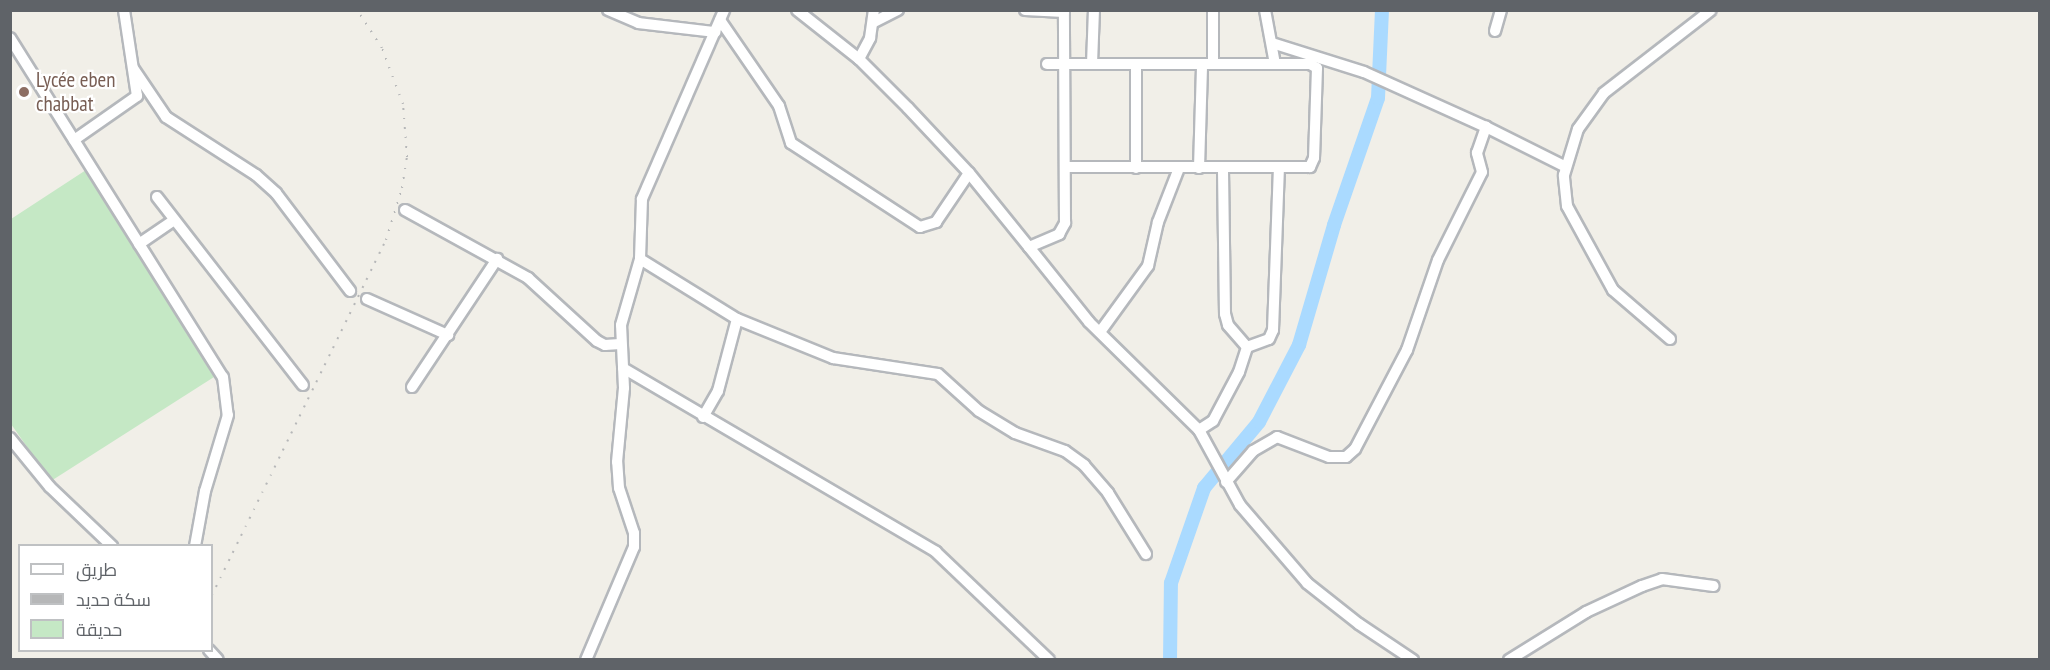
<!DOCTYPE html>
<meta charset="utf-8">
<style>
body{margin:0}
#map{position:relative;width:2050px;height:670px;overflow:hidden;background:#f1efe8;font-family:"PT Sans Narrow",Cairo,sans-serif}
div>[style]{position:absolute}
[style*='--x']{left:calc(var(--x)*1px);top:calc(var(--y)*1px);width:calc(var(--w)*1px);rotate:calc(var(--a)*1deg)}
.green>*{inset:0;background:#c5e8c5}
.river>*{height:14px;margin:-7px;padding:0 7px;transform-origin:7px;border-radius:7px;background:#aadaff}
.roads{filter:drop-shadow(2px 0 #b5b8bc) drop-shadow(-2px 0 #b5b8bc) drop-shadow(0 2px #b5b8bc) drop-shadow(0 -2px #b5b8bc)}
.minor>*{height:10px;margin:-5px;padding:0 5px;transform-origin:5px;border-radius:5px;background:#fff}
.rail>*{height:2px;margin-top:-1px;transform-origin:0;background:repeating-linear-gradient(90deg,#b6b7b8 0 1.5px,transparent 0 9.5px)}
.dots>*{width:16px;height:16px;translate:-50% -50%;box-sizing:border-box;border:3px solid #fff;border-radius:50%}
span{translate:-50% -50%;white-space:nowrap;text-align:center;line-height:1.15;-webkit-text-stroke:4.5px #fff;paint-order:stroke}
.education-label{font-size:21px;color:#785e54}
.left{translate:0 -50%;text-align:left}
.frame{position:absolute;inset:0;border:12px solid #5f6368;pointer-events:none}
.legend{position:absolute;left:18px;top:544px;width:195px;height:108px;box-sizing:border-box;background:#fff;border:2px solid #bfc1c3;margin:0;padding:8px 10px;list-style:none;font-size:18px;color:#5f6368}
.legend li{display:flex;align-items:center;gap:12px;height:30px}
.legend b{width:30px;border:2px solid #bfc1c3}
</style>
<div id="map">
<div class="green">
<div style="clip-path:polygon(86px 170px,214px 377px,51px 481px,11px 424px,11px 219px)"></div>
</div>
<div class="river">
<div style="--x:1170;--y:660;--w:77;--a:-89.3"></div>
<div style="--x:1171;--y:583;--w:101;--a:-70.8"></div>
<div style="--x:1204;--y:488;--w:86;--a:-50.2"></div>
<div style="--x:1259;--y:422;--w:87;--a:-62.5"></div>
<div style="--x:1299;--y:345;--w:125;--a:-73.7"></div>
<div style="--x:1334;--y:225;--w:134;--a:-70.9"></div>
<div style="--x:1378;--y:98;--w:88;--a:-87.4"></div>
</div>
<div class="roads">
<div class="minor">
<div style="--x:608;--y:10;--w:33;--a:23"></div>
<div style="--x:638;--y:23;--w:78;--a:6.7"></div>
<div style="--x:797;--y:10;--w:79;--a:38.3"></div>
<div style="--x:859;--y:59;--w:69;--a:45"></div>
<div style="--x:908;--y:108;--w:89;--a:46.8"></div>
<div style="--x:969;--y:173;--w:95;--a:51"></div>
<div style="--x:1029;--y:247;--w:33;--a:-23"></div>
<div style="--x:1059;--y:234;--w:13;--a:-61"></div>
<div style="--x:1065;--y:223;--w:213;--a:-90.3"></div>
<div style="--x:1025;--y:10;--w:39;--a:3"></div>
<div style="--x:1265;--y:10;--w:55;--a:79.5"></div>
<div style="--x:720;--y:20;--w:104;--a:55.5"></div>
<div style="--x:779;--y:106;--w:39;--a:72"></div>
<div style="--x:791;--y:143;--w:154;--a:33.1"></div>
<div style="--x:920;--y:227;--w:17;--a:-17"></div>
<div style="--x:936;--y:222;--w:59;--a:-56"></div>
<div style="--x:874;--y:22;--w:27;--a:-27"></div>
<div style="--x:1495;--y:31;--w:22;--a:-74"></div>
<div style="--x:10;--y:38;--w:400;--a:57.9"></div>
<div style="--x:223;--y:377;--w:38;--a:83"></div>
<div style="--x:228;--y:415;--w:79;--a:106.8"></div>
<div style="--x:205;--y:491;--w:56;--a:100.3"></div>
<div style="--x:1272;--y:43;--w:96;--a:17.5"></div>
<div style="--x:1364;--y:72;--w:134;--a:24.3"></div>
<div style="--x:859;--y:59;--w:24;--a:-62"></div>
<div style="--x:870;--y:38;--w:28;--a:-82"></div>
<div style="--x:1047;--y:64;--w:263;--a:0"></div>
<div style="--x:1310;--y:64;--w:8;--a:30"></div>
<div style="--x:1317;--y:68;--w:90;--a:91.9"></div>
<div style="--x:1314;--y:158;--w:10;--a:114"></div>
<div style="--x:1310;--y:167;--w:245;--a:180"></div>
<div style="--x:1092;--y:64;--w:54;--a:-87.9"></div>
<div style="--x:1213;--y:64;--w:54;--a:-90"></div>
<div style="--x:133;--y:68;--w:59;--a:56"></div>
<div style="--x:166;--y:117;--w:107;--a:32.8"></div>
<div style="--x:256;--y:175;--w:27;--a:42"></div>
<div style="--x:276;--y:193;--w:123;--a:52.9"></div>
<div style="--x:74;--y:140;--w:77;--a:-34.9"></div>
<div style="--x:137;--y:96;--w:87;--a:-98.6"></div>
<div style="--x:1136;--y:168;--w:104;--a:-90"></div>
<div style="--x:1199;--y:168;--w:104;--a:-88.3"></div>
<div style="--x:157;--y:197;--w:238;--a:52.2"></div>
<div style="--x:405;--y:210;--w:141;--a:28.9"></div>
<div style="--x:528;--y:278;--w:93;--a:42.4"></div>
<div style="--x:597;--y:341;--w:9;--a:27"></div>
<div style="--x:605;--y:345;--w:15;--a:-4"></div>
<div style="--x:139;--y:244;--w:42;--a:-34.4"></div>
<div style="--x:1029;--y:247;--w:96;--a:51.3"></div>
<div style="--x:1089;--y:322;--w:154;--a:44.5"></div>
<div style="--x:1199;--y:430;--w:85;--a:61.3"></div>
<div style="--x:1240;--y:505;--w:103;--a:49.3"></div>
<div style="--x:1307;--y:583;--w:66;--a:38.3"></div>
<div style="--x:1359;--y:624;--w:65;--a:33.7"></div>
<div style="--x:640;--y:259;--w:114;--a:31.7"></div>
<div style="--x:737;--y:319;--w:104;--a:22.1"></div>
<div style="--x:833;--y:358;--w:106;--a:8.7"></div>
<div style="--x:938;--y:374;--w:55;--a:42.1"></div>
<div style="--x:979;--y:411;--w:42;--a:31.4"></div>
<div style="--x:1015;--y:433;--w:53;--a:19.8"></div>
<div style="--x:1065;--y:451;--w:24;--a:36"></div>
<div style="--x:1084;--y:465;--w:37;--a:49"></div>
<div style="--x:1108;--y:493;--w:72;--a:58.1"></div>
<div style="--x:367;--y:299;--w:89;--a:24"></div>
<div style="--x:1100;--y:332;--w:82;--a:-54"></div>
<div style="--x:1148;--y:266;--w:45;--a:-77.2"></div>
<div style="--x:1158;--y:222;--w:58;--a:-68.7"></div>
<div style="--x:1670;--y:339;--w:75;--a:-139.3"></div>
<div style="--x:1613;--y:290;--w:96;--a:-118.7"></div>
<div style="--x:1567;--y:206;--w:31;--a:-96"></div>
<div style="--x:1564;--y:175;--w:48;--a:-73.1"></div>
<div style="--x:1578;--y:129;--w:44;--a:-54.2"></div>
<div style="--x:1604;--y:93;--w:135;--a:-37.8"></div>
<div style="--x:1247;--y:347;--w:23;--a:-20"></div>
<div style="--x:1269;--y:339;--w:10;--a:-66"></div>
<div style="--x:1273;--y:330;--w:162;--a:-87.9"></div>
<div style="--x:623;--y:368;--w:363;--a:30.4"></div>
<div style="--x:936;--y:552;--w:156;--a:43.7"></div>
<div style="--x:412;--y:387;--w:154;--a:-56.4"></div>
<div style="--x:703;--y:417;--w:30;--a:-60"></div>
<div style="--x:718;--y:391;--w:74;--a:-75.2"></div>
<div style="--x:1199;--y:430;--w:17;--a:-33"></div>
<div style="--x:1213;--y:421;--w:55;--a:-62"></div>
<div style="--x:1239;--y:372;--w:26;--a:-72"></div>
<div style="--x:1247;--y:347;--w:29;--a:-131"></div>
<div style="--x:1228;--y:325;--w:11;--a:-105"></div>
<div style="--x:1225;--y:314;--w:146;--a:-90.8"></div>
<div style="--x:10;--y:438;--w:63;--a:50.8"></div>
<div style="--x:50;--y:487;--w:86;--a:43.6"></div>
<div style="--x:1226;--y:482;--w:41;--a:-48.9"></div>
<div style="--x:1253;--y:451;--w:28;--a:-30"></div>
<div style="--x:1277;--y:437;--w:56;--a:21"></div>
<div style="--x:1329;--y:457;--w:17;--a:0"></div>
<div style="--x:1346;--y:457;--w:12;--a:-42"></div>
<div style="--x:1355;--y:449;--w:112;--a:-62.3"></div>
<div style="--x:1407;--y:350;--w:95;--a:-71"></div>
<div style="--x:1438;--y:260;--w:98;--a:-63.4"></div>
<div style="--x:1482;--y:172;--w:20;--a:-105"></div>
<div style="--x:1477;--y:153;--w:28;--a:-71"></div>
<div style="--x:1486;--y:127;--w:89;--a:26.6"></div>
<div style="--x:209;--y:650;--w:13;--a:48"></div>
<div style="--x:586;--y:660;--w:123;--a:-67"></div>
<div style="--x:634;--y:547;--w:14;--a:-90"></div>
<div style="--x:634;--y:533;--w:47;--a:-108.4"></div>
<div style="--x:619;--y:488;--w:26;--a:-94"></div>
<div style="--x:617;--y:462;--w:74;--a:-84.6"></div>
<div style="--x:624;--y:388;--w:63;--a:-92.7"></div>
<div style="--x:621;--y:325;--w:69;--a:-73.9"></div>
<div style="--x:640;--y:259;--w:60;--a:-88.1"></div>
<div style="--x:642;--y:199;--w:206;--a:-66.5"></div>
<div style="--x:1509;--y:660;--w:91;--a:-31.9"></div>
<div style="--x:1586;--y:612;--w:62;--a:-24.9"></div>
<div style="--x:1642;--y:586;--w:21;--a:-19"></div>
<div style="--x:1662;--y:579;--w:52;--a:7.7"></div>
</div>
</div>
<div class="rail">
<div style="--x:212;--y:595;--w:395;--a:-63.9"></div>
<div style="--x:386;--y:240;--w:54;--a:-72.9"></div>
<div style="--x:402;--y:188;--w:31;--a:-81"></div>
<div style="--x:407;--y:157;--w:53;--a:-94.3"></div>
<div style="--x:403;--y:104;--w:60;--a:-110.6"></div>
<div style="--x:382;--y:48;--w:45;--a:-123.3"></div>
<div style="--x:180;--y:660;--w:11;--a:-68"></div>
</div>
<div class="dots">
<div style="left:24px;top:92px;background:#8d6e63"></div>
</div>
<div class="education-label">
<span class="left" style="left:36px;top:92px">Lycée eben<br>chabbat</span>
</div>
<div class="frame"></div>
<ul class="legend">
<li><b style="height:8px;background:#fff"></b>طريق</li>
<li><b style="height:8px;background:#b6b7b8"></b>سكة حديد</li>
<li><b style="height:16px;background:#c5e8c5"></b>حديقة</li>
</ul>
</div>
